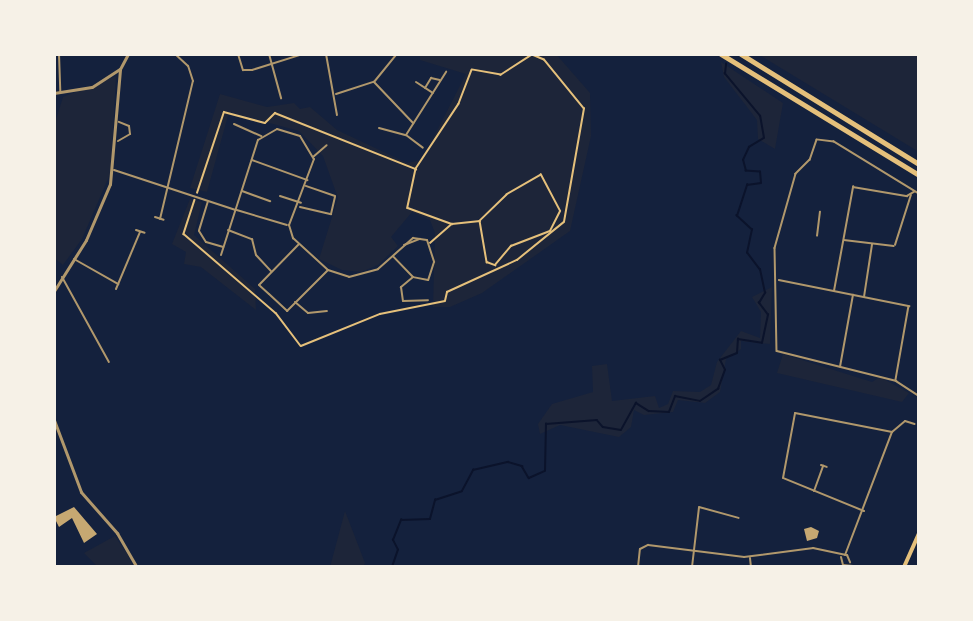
<!DOCTYPE html>
<style>
body{margin:0}
#map{position:relative;width:973px;height:621px;overflow:hidden;background:#14213d;font-family:Manrope,sans-serif}
div>[style]{position:absolute}
[style*='--x']{left:calc(var(--x)*1px);top:calc(var(--y)*1px);width:calc(var(--w)*1px);rotate:calc(var(--a)*1deg)}
.green>*{inset:0;background:#1d2539}
.stream>*{height:1.5px;margin:-0.75px;padding:0 0.75px;transform-origin:0.75px;border-radius:0.75px;background:#0b132b}
.building>*{inset:0;background:#c6a872}
.path>*{height:1.5px;margin:-0.75px;padding:0 0.75px;transform-origin:0.75px;border-radius:0.75px;background:#e5c07b}
.service>*{height:1.5px;margin:-0.75px;padding:0 0.75px;transform-origin:0.75px;border-radius:0.75px;background:#b1986c}
.pedestrian>*{height:1.5px;margin:-0.75px;padding:0 0.75px;transform-origin:0.75px;border-radius:0.75px;background:#b1986c}
.minor>*{height:2px;margin:-1px;padding:0 1px;transform-origin:1px;border-radius:1px;background:#b1986c}
.tertiary>*{height:3px;margin:-1.5px;padding:0 1.5px;transform-origin:1.5px;border-radius:1.5px;background:#b1986c}
.secondary>*{height:4px;margin:-2px;padding:0 2px;transform-origin:2px;border-radius:2px;background:#e5c07b}
.motorway>*{height:4.5px;margin:-2.25px;padding:0 2.25px;transform-origin:2.25px;border-radius:2.25px;background:#e5c07b}
span{translate:-50% -50%;white-space:nowrap;text-align:center;line-height:1.15;-webkit-text-stroke:5px #f6f1e7;paint-order:stroke}
.frame{position:absolute;inset:0;border:56px solid #f6f1e7;pointer-events:none}
</style>
<div id="map">
<div class="green">
<div style="clip-path:polygon(420px 54px,556px 54px,590px 93px,591px 136px,570px 231px,482px 293px,450px 307px,433px 307px,435px 233px,430px 220px,412px 212px,391px 237px,398px 246px,378px 265px,361px 272px,342px 270px,319px 259px,338px 198px,323px 156px,299px 131px,229px 112px,207px 192px,190px 188px,220px 94px,267px 107px,294px 103px,300px 109px,310px 107px,337px 130px,407px 163px,422px 160px,466px 74px,420px 60px)"></div>
<div style="clip-path:polygon(758px 54px,919px 54px,919px 152px,771px 62px)"></div>
<div style="clip-path:polygon(721px 62px,783px 103px,775px 149px,758px 139px,757px 120px,724px 77px)"></div>
<div style="clip-path:polygon(116px 76px,111px 172px,82px 239px,63px 265px,54px 258px,54px 126px,63px 97px)"></div>
<div style="clip-path:polygon(190px 199px,202px 202px,194px 235px,255px 289px,256px 310px,201px 267px,184px 264px,186px 252px,172px 244px)"></div>
<div style="clip-path:polygon(772px 287px,770px 344px,741px 341px,741px 349px,726px 359px,720px 392px,705px 403px,678px 400px,673px 412px,644px 415px,634px 410px,631px 427px,619px 437px,560px 425px,540px 434px,538px 424px,552px 404px,593px 392px,592px 366px,607px 364px,612px 401px,655px 396px,659px 408px,668px 404px,673px 391px,700px 392px,711px 385px,717px 362px,741px 331px,760px 338px,761px 312px,752px 297px)"></div>
<div style="clip-path:polygon(783px 354px,872px 382px,880px 377px,909px 393px,902px 402px,777px 373px)"></div>
<div style="clip-path:polygon(345px 511px,365px 563px,363px 567px,330px 567px)"></div>
<div style="clip-path:polygon(115px 536px,128px 555px,133px 567px,98px 567px,84px 553px)"></div>
</div>
<div class="stream">
<div style="--x:392;--y:567;--w:18;--a:-71"></div>
<div style="--x:398;--y:550;--w:11;--a:-117"></div>
<div style="--x:393;--y:540;--w:22;--a:-68"></div>
<div style="--x:401;--y:520;--w:29;--a:-2"></div>
<div style="--x:430;--y:519;--w:20;--a:-75"></div>
<div style="--x:435;--y:500;--w:28;--a:-18"></div>
<div style="--x:462;--y:491;--w:24;--a:-62"></div>
<div style="--x:473;--y:470;--w:36;--a:-13"></div>
<div style="--x:508;--y:462;--w:15;--a:16"></div>
<div style="--x:522;--y:466;--w:14;--a:60"></div>
<div style="--x:529;--y:478;--w:17;--a:-24"></div>
<div style="--x:545;--y:471;--w:47;--a:-88.8"></div>
<div style="--x:546;--y:424;--w:51;--a:-4.5"></div>
<div style="--x:597;--y:420;--w:9;--a:49"></div>
<div style="--x:603;--y:427;--w:18;--a:9"></div>
<div style="--x:621;--y:430;--w:31;--a:-61"></div>
<div style="--x:636;--y:403;--w:15;--a:32"></div>
<div style="--x:649;--y:411;--w:20;--a:3"></div>
<div style="--x:669;--y:412;--w:17;--a:-69"></div>
<div style="--x:675;--y:396;--w:25;--a:11"></div>
<div style="--x:700;--y:401;--w:22;--a:-34"></div>
<div style="--x:718;--y:389;--w:20;--a:-70"></div>
<div style="--x:725;--y:370;--w:11;--a:-117"></div>
<div style="--x:720;--y:360;--w:18;--a:-22"></div>
<div style="--x:737;--y:353;--w:14;--a:-86"></div>
<div style="--x:738;--y:339;--w:24;--a:9"></div>
<div style="--x:762;--y:343;--w:29;--a:-78"></div>
<div style="--x:768;--y:315;--w:15;--a:-127"></div>
<div style="--x:759;--y:303;--w:12;--a:-59"></div>
<div style="--x:765;--y:293;--w:24;--a:-102"></div>
<div style="--x:760;--y:270;--w:21;--a:-127"></div>
<div style="--x:747;--y:253;--w:24;--a:-78"></div>
<div style="--x:752;--y:230;--w:21;--a:-137"></div>
<div style="--x:737;--y:216;--w:33;--a:-72"></div>
<div style="--x:747;--y:185;--w:14;--a:-8"></div>
<div style="--x:761;--y:183;--w:11;--a:-95"></div>
<div style="--x:760;--y:172;--w:14;--a:-176"></div>
<div style="--x:746;--y:171;--w:11;--a:-105"></div>
<div style="--x:743;--y:160;--w:14;--a:-65"></div>
<div style="--x:749;--y:147;--w:17;--a:-31"></div>
<div style="--x:764;--y:138;--w:22;--a:-100"></div>
<div style="--x:760;--y:116;--w:55;--a:-129.8"></div>
<div style="--x:725;--y:74;--w:10;--a:-84"></div>
</div>
<div class="building">
<div style="clip-path:polygon(74px 507px,97px 534px,84px 543px,72px 518px,59px 527px,54px 517px)"></div>
<div style="clip-path:polygon(811px 527px,819px 531px,817px 538px,807px 541px,804px 529px)"></div>
</div>
<div class="path">
<div style="--x:197;--y:193;--w:85;--a:-71.6"></div>
<div style="--x:224;--y:112;--w:42;--a:15"></div>
<div style="--x:265;--y:123;--w:14;--a:-45"></div>
<div style="--x:275;--y:113;--w:152;--a:21.7"></div>
<div style="--x:195;--y:200;--w:36;--a:108"></div>
<div style="--x:184;--y:234;--w:121;--a:40.7"></div>
<div style="--x:276;--y:313;--w:41;--a:52.9"></div>
<div style="--x:301;--y:346;--w:85;--a:-22.1"></div>
<div style="--x:380;--y:314;--w:66;--a:-11.3"></div>
<div style="--x:445;--y:301;--w:9;--a:-77"></div>
<div style="--x:447;--y:292;--w:77;--a:-24.6"></div>
<div style="--x:517;--y:260;--w:60;--a:-39"></div>
<div style="--x:564;--y:222;--w:115;--a:-80"></div>
<div style="--x:584;--y:109;--w:63;--a:-129.2"></div>
<div style="--x:544;--y:60;--w:13;--a:-157"></div>
<div style="--x:532;--y:55;--w:37;--a:147"></div>
<div style="--x:501;--y:75;--w:29;--a:-170"></div>
<div style="--x:472;--y:70;--w:36;--a:111"></div>
<div style="--x:459;--y:104;--w:78;--a:123.5"></div>
<div style="--x:416;--y:169;--w:40;--a:102"></div>
<div style="--x:408;--y:208;--w:47;--a:20"></div>
<div style="--x:430;--y:243;--w:29;--a:-41"></div>
<div style="--x:452;--y:224;--w:28;--a:-6"></div>
<div style="--x:480;--y:221;--w:42;--a:80.3"></div>
<div style="--x:487;--y:262;--w:9;--a:21"></div>
<div style="--x:495;--y:265;--w:25;--a:-50"></div>
<div style="--x:511;--y:246;--w:42;--a:-21"></div>
<div style="--x:550;--y:231;--w:22;--a:-63"></div>
<div style="--x:560;--y:211;--w:41;--a:-117.8"></div>
<div style="--x:541;--y:175;--w:39;--a:150"></div>
<div style="--x:507;--y:195;--w:37;--a:136"></div>
</div>
<div class="service">
<div style="--x:919;--y:194;--w:100;--a:-148.5"></div>
<div style="--x:834;--y:142;--w:17;--a:-173"></div>
<div style="--x:817;--y:140;--w:21;--a:109"></div>
<div style="--x:810;--y:160;--w:20;--a:135"></div>
<div style="--x:796;--y:174;--w:77;--a:105.8"></div>
<div style="--x:775;--y:248;--w:103;--a:88.9"></div>
<div style="--x:777;--y:351;--w:123;--a:14.1"></div>
<div style="--x:896;--y:381;--w:27;--a:33"></div>
<div style="--x:817;--y:236;--w:24;--a:-83"></div>
<div style="--x:844;--y:240;--w:50;--a:6.8"></div>
<div style="--x:895;--y:245;--w:52;--a:-72.3"></div>
<div style="--x:779;--y:280;--w:133;--a:11.3"></div>
<div style="--x:909;--y:306;--w:75;--a:100"></div>
<div style="--x:834;--y:291;--w:106;--a:-79.6"></div>
<div style="--x:853;--y:187;--w:55;--a:9.5"></div>
<div style="--x:907;--y:196;--w:8;--a:-30"></div>
<div style="--x:864;--y:297;--w:53;--a:-81.3"></div>
<div style="--x:840;--y:367;--w:73;--a:-79.8"></div>
</div>
<div class="pedestrian">
<div style="--x:237;--y:210;--w:52;--a:16.7"></div>
</div>
<div class="minor">
<div style="--x:59;--y:54;--w:38;--a:88"></div>
<div style="--x:238;--y:54;--w:17;--a:73"></div>
<div style="--x:243;--y:70;--w:9;--a:0"></div>
<div style="--x:252;--y:70;--w:53;--a:-17.4"></div>
<div style="--x:269;--y:54;--w:46;--a:74.7"></div>
<div style="--x:326;--y:54;--w:62;--a:79.8"></div>
<div style="--x:374;--y:82;--w:57;--a:46.4"></div>
<div style="--x:416;--y:82;--w:20;--a:33"></div>
<div style="--x:425;--y:88;--w:12;--a:-59"></div>
<div style="--x:431;--y:78;--w:9;--a:13"></div>
<div style="--x:336;--y:94;--w:40;--a:-18"></div>
<div style="--x:374;--y:82;--w:36;--a:-51"></div>
<div style="--x:234;--y:124;--w:30;--a:24"></div>
<div style="--x:379;--y:128;--w:28;--a:15"></div>
<div style="--x:406;--y:135;--w:75;--a:-57.6"></div>
<div style="--x:406;--y:135;--w:21;--a:37"></div>
<div style="--x:118;--y:141;--w:14;--a:-30"></div>
<div style="--x:130;--y:134;--w:8;--a:-97"></div>
<div style="--x:129;--y:126;--w:11;--a:-158"></div>
<div style="--x:313;--y:157;--w:18;--a:-41"></div>
<div style="--x:252;--y:160;--w:59;--a:20"></div>
<div style="--x:114;--y:170;--w:128;--a:18.2"></div>
<div style="--x:242;--y:191;--w:30;--a:20"></div>
<div style="--x:280;--y:196;--w:22;--a:18"></div>
<div style="--x:208;--y:201;--w:31;--a:107"></div>
<div style="--x:199;--y:231;--w:13;--a:58"></div>
<div style="--x:206;--y:242;--w:18;--a:16"></div>
<div style="--x:300;--y:207;--w:32;--a:13"></div>
<div style="--x:331;--y:214;--w:18;--a:-77"></div>
<div style="--x:335;--y:196;--w:31;--a:-161"></div>
<div style="--x:155;--y:217;--w:9;--a:18"></div>
<div style="--x:160;--y:219;--w:142;--a:-76.6"></div>
<div style="--x:193;--y:81;--w:16;--a:-108"></div>
<div style="--x:188;--y:66;--w:18;--a:-137"></div>
<div style="--x:136;--y:230;--w:9;--a:18"></div>
<div style="--x:228;--y:230;--w:26;--a:21"></div>
<div style="--x:252;--y:239;--w:16;--a:76"></div>
<div style="--x:256;--y:255;--w:22;--a:47"></div>
<div style="--x:299;--y:244;--w:57;--a:134.3"></div>
<div style="--x:259;--y:285;--w:13;--a:42"></div>
<div style="--x:269;--y:294;--w:25;--a:43"></div>
<div style="--x:287;--y:311;--w:58;--a:-45"></div>
<div style="--x:404;--y:245;--w:17;--a:-21"></div>
<div style="--x:221;--y:255;--w:121;--a:-72.2"></div>
<div style="--x:258;--y:140;--w:22;--a:-30"></div>
<div style="--x:277;--y:129;--w:24;--a:17"></div>
<div style="--x:300;--y:136;--w:27;--a:59"></div>
<div style="--x:314;--y:159;--w:71;--a:110.7"></div>
<div style="--x:289;--y:225;--w:14;--a:73"></div>
<div style="--x:293;--y:238;--w:47;--a:42.4"></div>
<div style="--x:328;--y:270;--w:22;--a:18"></div>
<div style="--x:349;--y:277;--w:30;--a:-15"></div>
<div style="--x:378;--y:269;--w:47;--a:-41.5"></div>
<div style="--x:413;--y:238;--w:14;--a:8"></div>
<div style="--x:427;--y:240;--w:23;--a:72"></div>
<div style="--x:434;--y:262;--w:19;--a:108"></div>
<div style="--x:428;--y:280;--w:15;--a:-169"></div>
<div style="--x:413;--y:277;--w:29;--a:-134"></div>
<div style="--x:74;--y:259;--w:51;--a:29.6"></div>
<div style="--x:62;--y:277;--w:97;--a:61.1"></div>
<div style="--x:413;--y:277;--w:16;--a:140"></div>
<div style="--x:401;--y:287;--w:14;--a:82"></div>
<div style="--x:403;--y:301;--w:25;--a:-2"></div>
<div style="--x:116;--y:289;--w:62;--a:-67.2"></div>
<div style="--x:295;--y:302;--w:17;--a:40"></div>
<div style="--x:308;--y:313;--w:19;--a:-6"></div>
<div style="--x:821;--y:465;--w:6;--a:18"></div>
<div style="--x:814;--y:491;--w:27;--a:-70"></div>
<div style="--x:864;--y:511;--w:87;--a:-157.8"></div>
<div style="--x:783;--y:478;--w:66;--a:-79.5"></div>
<div style="--x:795;--y:413;--w:99;--a:11.1"></div>
<div style="--x:845;--y:555;--w:132;--a:-69.1"></div>
<div style="--x:892;--y:432;--w:17;--a:-40"></div>
<div style="--x:905;--y:421;--w:10;--a:17"></div>
<div style="--x:841;--y:557;--w:8;--a:76"></div>
<div style="--x:843;--y:565;--w:20;--a:6"></div>
<div style="--x:750;--y:558;--w:9;--a:84"></div>
<div style="--x:638;--y:567;--w:18;--a:-84"></div>
<div style="--x:640;--y:549;--w:9;--a:-27"></div>
<div style="--x:648;--y:545;--w:97;--a:7.1"></div>
<div style="--x:744;--y:557;--w:70;--a:-7.4"></div>
<div style="--x:813;--y:548;--w:35;--a:12"></div>
<div style="--x:847;--y:555;--w:8;--a:67"></div>
<div style="--x:692;--y:567;--w:60;--a:-83.3"></div>
<div style="--x:699;--y:507;--w:41;--a:15.4"></div>
</div>
<div class="tertiary">
<div style="--x:54;--y:93;--w:38;--a:-9"></div>
<div style="--x:92;--y:87;--w:33;--a:-33"></div>
<div style="--x:120;--y:69;--w:17;--a:-62"></div>
<div style="--x:54;--y:291;--w:60;--a:-57.9"></div>
<div style="--x:86;--y:240;--w:61;--a:-66.8"></div>
<div style="--x:110;--y:184;--w:115;--a:-85"></div>
<div style="--x:54;--y:420;--w:77;--a:69.4"></div>
<div style="--x:81;--y:492;--w:55;--a:48.7"></div>
<div style="--x:117;--y:533;--w:39;--a:60"></div>
</div>
<div class="secondary">
<div style="--x:904;--y:567;--w:37;--a:-66"></div>
</div>
<div class="motorway">
<div style="--x:721;--y:54;--w:232;--a:31.4"></div>
<div style="--x:741;--y:54;--w:209;--a:31.7"></div>
</div>
<div class="frame"></div>
</div>
